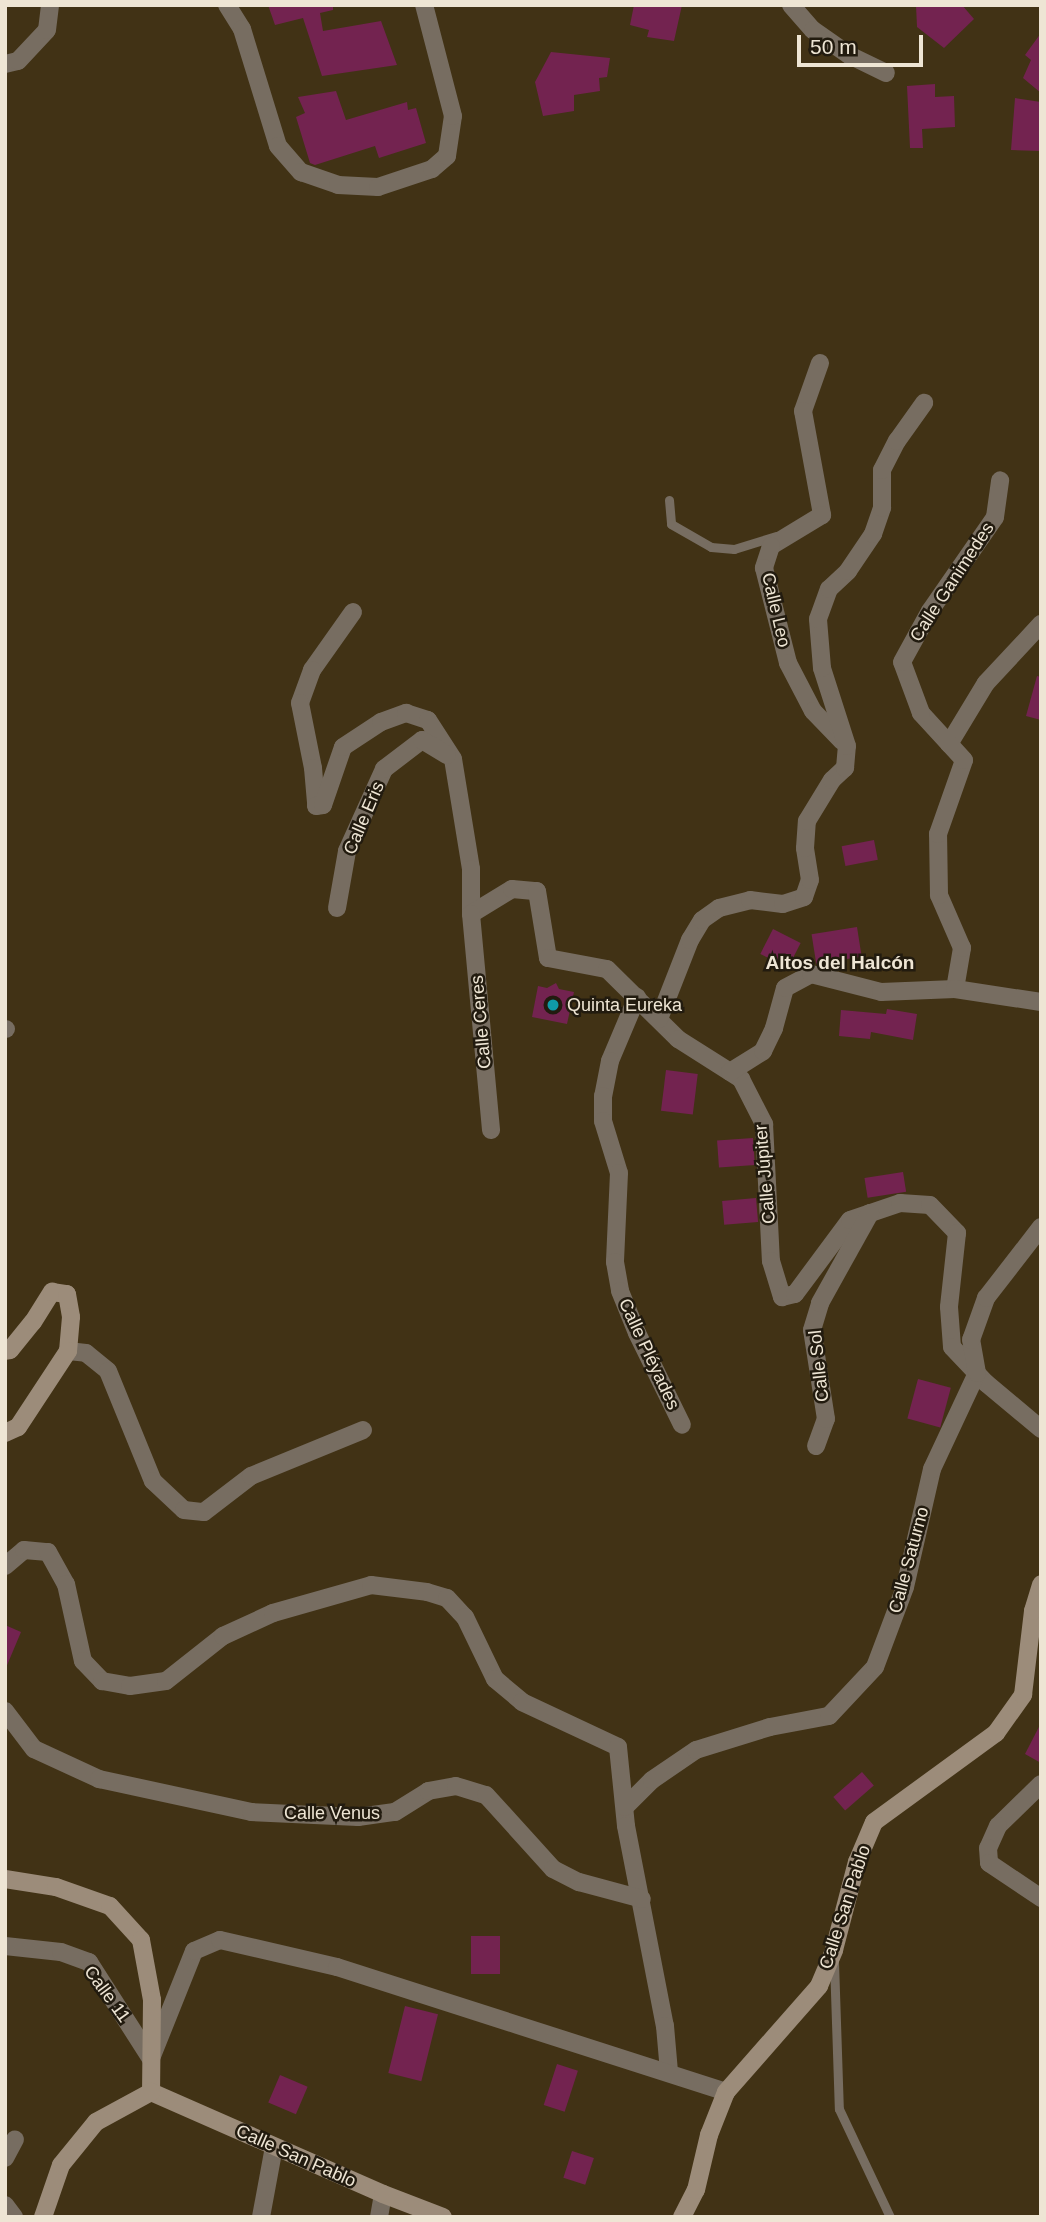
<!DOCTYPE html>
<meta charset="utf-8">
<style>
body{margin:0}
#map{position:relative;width:1046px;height:2222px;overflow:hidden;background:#413215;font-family:Helvetica,sans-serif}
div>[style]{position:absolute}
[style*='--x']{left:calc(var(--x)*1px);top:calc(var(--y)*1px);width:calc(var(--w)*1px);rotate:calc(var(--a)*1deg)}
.building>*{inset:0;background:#732350;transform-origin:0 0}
.lane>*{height:9px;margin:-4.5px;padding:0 4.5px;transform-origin:4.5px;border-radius:4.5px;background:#776d61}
.street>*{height:18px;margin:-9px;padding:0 9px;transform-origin:9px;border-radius:9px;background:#776d61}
.secondary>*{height:18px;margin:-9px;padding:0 9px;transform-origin:9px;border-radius:9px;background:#9c8c7a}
.dots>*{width:19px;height:19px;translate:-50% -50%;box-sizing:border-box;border:4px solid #221b0f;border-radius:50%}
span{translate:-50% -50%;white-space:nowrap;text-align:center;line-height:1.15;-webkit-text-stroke:5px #221b0f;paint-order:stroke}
.street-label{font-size:18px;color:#eee5d4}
.poi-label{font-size:18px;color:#eee5d4}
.left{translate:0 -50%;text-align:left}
.neighbourhood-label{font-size:19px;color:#eee5d4;font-weight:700}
.frame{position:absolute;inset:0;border:7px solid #eee5d4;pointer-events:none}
.scale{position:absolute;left:797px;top:35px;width:126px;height:32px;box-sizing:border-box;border:4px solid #eee5d4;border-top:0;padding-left:9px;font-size:21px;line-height:24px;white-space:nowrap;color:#eee5d4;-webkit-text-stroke:5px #221b0f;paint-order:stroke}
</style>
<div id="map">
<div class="building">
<div style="clip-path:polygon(268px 5px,333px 5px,333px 10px,320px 13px,323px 31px,381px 21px,397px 65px,322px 76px,303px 18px,275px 25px)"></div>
<div style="clip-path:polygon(634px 5px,682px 5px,674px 41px,647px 37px,649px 30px,630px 25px)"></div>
<div style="clip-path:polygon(916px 5px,962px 5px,974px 19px,944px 48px,917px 27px)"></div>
<div style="clip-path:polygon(1041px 33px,1041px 93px,1023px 78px,1031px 60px,1025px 55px)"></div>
<div style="clip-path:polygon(551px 52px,610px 58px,607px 77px,599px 78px,600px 91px,574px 95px,574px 111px,543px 116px,535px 82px)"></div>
<div style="clip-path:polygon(935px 84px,935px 97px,954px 96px,955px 127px,922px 129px,923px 148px,910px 148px,907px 86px)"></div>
<div style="clip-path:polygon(336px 91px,346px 120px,407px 102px,408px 110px,416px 108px,426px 143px,379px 158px,375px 146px,315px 165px,310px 163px,296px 117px,305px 113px,298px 97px)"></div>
<div style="clip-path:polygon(1015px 98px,1041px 102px,1041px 151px,1011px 150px)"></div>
<div style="clip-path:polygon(1037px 676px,1041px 677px,1041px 720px,1026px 716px)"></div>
<div style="left:874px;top:840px;width:20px;height:33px;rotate:79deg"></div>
<div style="left:857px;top:927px;width:30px;height:46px;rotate:81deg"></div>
<div style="left:773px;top:929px;width:31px;height:28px;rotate:27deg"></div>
<div style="clip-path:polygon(556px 983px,559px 989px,574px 992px,567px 1024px,532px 1017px,538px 986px,547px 988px)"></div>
<div style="clip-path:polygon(887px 1009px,917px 1014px,913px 1040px,871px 1032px,870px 1039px,839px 1036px,841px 1010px,886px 1014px)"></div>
<div style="left:666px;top:1070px;width:32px;height:41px;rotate:7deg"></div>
<div style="left:753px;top:1138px;width:27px;height:36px;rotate:86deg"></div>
<div style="left:903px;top:1172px;width:20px;height:39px;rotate:81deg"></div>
<div style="left:756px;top:1198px;width:24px;height:34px;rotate:85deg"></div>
<div style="left:918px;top:1379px;width:34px;height:41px;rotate:15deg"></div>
<div style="clip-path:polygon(5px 1625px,21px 1632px,5px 1670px)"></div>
<div style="clip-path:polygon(1041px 1723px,1041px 1763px,1025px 1754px)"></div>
<div style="left:862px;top:1772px;width:18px;height:38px;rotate:49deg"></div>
<div style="left:471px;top:1936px;width:29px;height:38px"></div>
<div style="left:405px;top:2006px;width:34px;height:69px;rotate:14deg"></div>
<div style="left:557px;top:2064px;width:22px;height:43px;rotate:18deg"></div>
<div style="left:280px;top:2075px;width:30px;height:30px;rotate:23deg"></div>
<div style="left:572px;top:2151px;width:23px;height:28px;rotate:18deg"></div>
</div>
<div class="lane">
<div style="--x:669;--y:500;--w:24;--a:85"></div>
<div style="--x:671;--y:524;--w:46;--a:29.9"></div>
<div style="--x:711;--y:547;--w:23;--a:5"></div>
<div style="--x:734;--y:549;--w:44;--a:-17.2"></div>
<div style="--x:834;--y:1962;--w:147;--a:88.1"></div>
<div style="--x:839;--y:2109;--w:119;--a:64.7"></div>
</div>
<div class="street">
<div style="--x:227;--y:5;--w:28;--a:58"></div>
<div style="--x:242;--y:29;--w:122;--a:72.9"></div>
<div style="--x:278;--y:146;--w:35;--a:49"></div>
<div style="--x:301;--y:172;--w:39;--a:19"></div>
<div style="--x:338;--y:185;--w:40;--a:2.9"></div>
<div style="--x:378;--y:187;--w:57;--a:-18.4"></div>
<div style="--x:432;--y:169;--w:20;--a:-41"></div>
<div style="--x:447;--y:156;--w:40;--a:-81.5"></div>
<div style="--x:453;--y:116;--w:115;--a:-104.6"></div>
<div style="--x:791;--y:5;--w:33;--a:49"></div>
<div style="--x:813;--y:30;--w:44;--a:34.8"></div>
<div style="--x:849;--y:55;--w:41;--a:25.9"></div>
<div style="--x:5;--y:64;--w:13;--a:-13"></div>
<div style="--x:18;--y:61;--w:42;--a:-46.9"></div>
<div style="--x:47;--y:30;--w:25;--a:-83"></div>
<div style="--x:820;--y:363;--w:51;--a:109.5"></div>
<div style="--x:803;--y:411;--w:106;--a:79.6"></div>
<div style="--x:822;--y:515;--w:60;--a:148.7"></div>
<div style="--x:771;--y:546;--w:23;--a:108"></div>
<div style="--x:764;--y:568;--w:98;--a:75.8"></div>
<div style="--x:788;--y:663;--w:54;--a:62.5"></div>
<div style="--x:813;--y:711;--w:42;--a:46"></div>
<div style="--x:353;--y:612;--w:71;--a:125.3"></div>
<div style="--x:312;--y:670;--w:35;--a:110"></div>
<div style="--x:300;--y:703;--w:66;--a:78.7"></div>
<div style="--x:313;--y:768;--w:38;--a:85"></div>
<div style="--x:316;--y:806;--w:7;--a:-8"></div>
<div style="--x:323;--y:805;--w:61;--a:-71"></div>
<div style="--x:343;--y:747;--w:45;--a:-33.3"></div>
<div style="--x:381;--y:722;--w:27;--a:-20"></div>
<div style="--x:406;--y:713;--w:23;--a:18"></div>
<div style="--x:428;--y:720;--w:46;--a:57.3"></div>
<div style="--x:453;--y:759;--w:111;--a:80.7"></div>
<div style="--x:471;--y:869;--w:45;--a:90"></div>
<div style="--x:471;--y:914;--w:48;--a:-31.4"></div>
<div style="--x:512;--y:889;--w:25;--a:5"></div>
<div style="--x:537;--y:891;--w:68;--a:80.7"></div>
<div style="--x:548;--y:958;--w:60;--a:10.6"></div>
<div style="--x:607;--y:969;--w:100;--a:44.6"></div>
<div style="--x:678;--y:1039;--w:75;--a:32.4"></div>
<div style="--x:741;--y:1079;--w:51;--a:62.9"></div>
<div style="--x:764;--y:1124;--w:137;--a:87.1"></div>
<div style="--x:771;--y:1261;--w:38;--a:73"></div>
<div style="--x:782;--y:1297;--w:13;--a:-13"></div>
<div style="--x:795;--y:1294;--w:92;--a:-53.4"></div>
<div style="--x:850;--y:1220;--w:53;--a:-18.8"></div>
<div style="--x:900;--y:1203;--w:30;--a:4"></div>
<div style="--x:930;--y:1205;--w:39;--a:46"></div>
<div style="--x:957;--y:1233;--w:74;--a:96.2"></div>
<div style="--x:949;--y:1307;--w:40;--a:85.7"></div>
<div style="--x:952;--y:1347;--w:50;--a:46.6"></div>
<div style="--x:986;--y:1383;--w:72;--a:39.9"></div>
<div style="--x:949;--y:744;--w:71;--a:-58.8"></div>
<div style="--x:986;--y:683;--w:81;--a:-47"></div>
<div style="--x:337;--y:908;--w:58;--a:-80"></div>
<div style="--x:347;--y:851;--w:90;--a:-65.7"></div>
<div style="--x:384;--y:769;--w:48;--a:-37.3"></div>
<div style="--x:422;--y:740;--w:29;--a:31"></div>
<div style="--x:471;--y:914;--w:217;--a:84.7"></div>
<div style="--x:955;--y:989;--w:42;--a:-80.3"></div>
<div style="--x:962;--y:948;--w:58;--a:-113.5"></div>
<div style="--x:939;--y:895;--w:61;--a:-90.9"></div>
<div style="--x:938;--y:834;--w:78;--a:-70.6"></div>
<div style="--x:964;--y:760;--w:64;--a:-132.5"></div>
<div style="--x:921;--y:713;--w:54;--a:-110.4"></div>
<div style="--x:902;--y:662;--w:58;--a:-61.2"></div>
<div style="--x:930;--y:611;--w:114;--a:-55.3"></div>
<div style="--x:995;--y:517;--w:37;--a:-82"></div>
<div style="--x:637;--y:997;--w:69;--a:112.9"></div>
<div style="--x:610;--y:1061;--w:36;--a:101"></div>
<div style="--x:603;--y:1096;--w:25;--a:90"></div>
<div style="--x:603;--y:1121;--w:54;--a:72.9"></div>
<div style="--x:619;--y:1173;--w:89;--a:92.6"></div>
<div style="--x:615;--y:1262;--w:29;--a:80"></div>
<div style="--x:620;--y:1291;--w:45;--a:68"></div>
<div style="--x:637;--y:1333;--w:102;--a:63.9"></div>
<div style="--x:659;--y:1019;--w:85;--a:-68.6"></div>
<div style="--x:690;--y:940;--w:23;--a:-59"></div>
<div style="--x:702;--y:920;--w:21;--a:-35"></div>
<div style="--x:719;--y:908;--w:32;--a:-14"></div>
<div style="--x:750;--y:900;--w:33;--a:7"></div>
<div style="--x:783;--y:904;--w:22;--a:-18"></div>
<div style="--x:804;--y:897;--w:18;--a:-71"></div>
<div style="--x:810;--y:880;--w:32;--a:-99"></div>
<div style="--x:805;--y:848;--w:27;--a:-86"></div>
<div style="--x:807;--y:821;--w:48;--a:-58.6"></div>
<div style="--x:832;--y:780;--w:18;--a:-43"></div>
<div style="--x:845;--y:768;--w:22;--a:-85"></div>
<div style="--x:847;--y:746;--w:82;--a:-107.8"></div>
<div style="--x:822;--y:668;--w:49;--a:-94.7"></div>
<div style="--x:818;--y:619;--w:32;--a:-70"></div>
<div style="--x:829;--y:589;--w:26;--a:-43"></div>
<div style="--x:848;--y:571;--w:45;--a:-56"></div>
<div style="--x:873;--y:534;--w:28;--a:-71"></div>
<div style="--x:882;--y:508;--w:38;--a:-90"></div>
<div style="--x:882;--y:470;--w:33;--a:-63"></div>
<div style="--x:897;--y:441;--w:47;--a:-54.6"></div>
<div style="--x:5;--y:1029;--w:1;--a:0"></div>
<div style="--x:730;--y:1072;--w:39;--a:-32"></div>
<div style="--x:763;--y:1051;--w:25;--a:-64"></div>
<div style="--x:774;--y:1028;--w:41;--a:-74.6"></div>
<div style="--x:785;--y:988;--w:30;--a:-28"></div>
<div style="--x:811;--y:974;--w:72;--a:14.4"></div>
<div style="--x:881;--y:992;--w:74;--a:-2.3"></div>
<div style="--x:955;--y:989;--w:87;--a:8.6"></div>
<div style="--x:68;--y:1351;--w:18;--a:6"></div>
<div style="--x:86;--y:1353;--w:28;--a:39"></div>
<div style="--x:108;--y:1371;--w:119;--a:67.8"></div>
<div style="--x:153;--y:1481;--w:42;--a:43.1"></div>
<div style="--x:184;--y:1510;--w:20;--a:6"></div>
<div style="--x:204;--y:1512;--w:59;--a:-37.5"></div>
<div style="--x:251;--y:1476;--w:121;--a:-22.3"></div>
<div style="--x:816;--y:1446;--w:29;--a:-70"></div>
<div style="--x:826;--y:1419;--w:90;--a:-98.9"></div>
<div style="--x:812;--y:1330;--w:28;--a:-73"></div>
<div style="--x:820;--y:1303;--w:103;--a:-60.9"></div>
<div style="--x:5;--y:1566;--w:25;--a:-40"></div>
<div style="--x:24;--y:1550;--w:24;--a:5"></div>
<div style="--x:48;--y:1552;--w:37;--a:61"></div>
<div style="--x:66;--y:1584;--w:79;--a:77.6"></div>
<div style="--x:83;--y:1661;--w:28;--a:46"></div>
<div style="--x:102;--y:1681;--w:28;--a:10"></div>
<div style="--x:130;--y:1686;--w:36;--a:-8"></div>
<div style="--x:166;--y:1681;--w:73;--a:-38.3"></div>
<div style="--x:223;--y:1636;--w:55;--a:-24.7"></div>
<div style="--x:273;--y:1613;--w:102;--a:-15.9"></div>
<div style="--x:371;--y:1585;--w:56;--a:7.1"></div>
<div style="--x:427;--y:1592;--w:21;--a:17"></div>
<div style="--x:447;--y:1598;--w:26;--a:47"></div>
<div style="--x:465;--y:1617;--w:69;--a:64.2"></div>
<div style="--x:495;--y:1679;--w:35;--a:40"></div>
<div style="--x:522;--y:1702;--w:106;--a:25.1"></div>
<div style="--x:618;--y:1747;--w:79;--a:84.2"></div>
<div style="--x:626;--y:1826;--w:204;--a:79"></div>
<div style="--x:665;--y:2026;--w:46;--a:85"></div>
<div style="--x:5;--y:1711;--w:48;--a:52.7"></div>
<div style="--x:34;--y:1749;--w:72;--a:24.8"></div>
<div style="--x:99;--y:1779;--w:156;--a:12.2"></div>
<div style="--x:251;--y:1812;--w:107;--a:2.7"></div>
<div style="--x:358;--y:1817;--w:37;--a:-8"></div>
<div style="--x:395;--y:1812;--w:39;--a:-32"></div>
<div style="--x:428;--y:1791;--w:28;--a:-10"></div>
<div style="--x:456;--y:1786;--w:31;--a:17"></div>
<div style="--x:486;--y:1795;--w:100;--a:47.8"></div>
<div style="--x:553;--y:1869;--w:29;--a:27"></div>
<div style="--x:579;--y:1882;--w:65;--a:15.1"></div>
<div style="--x:1041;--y:1784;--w:60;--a:135.7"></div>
<div style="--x:998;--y:1826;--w:24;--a:114"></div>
<div style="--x:988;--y:1848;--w:15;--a:86"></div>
<div style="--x:989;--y:1863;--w:63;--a:33.9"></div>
<div style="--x:625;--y:1807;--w:38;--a:-45"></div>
<div style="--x:652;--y:1780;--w:53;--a:-34.3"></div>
<div style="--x:696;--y:1750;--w:77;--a:-17.3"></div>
<div style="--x:770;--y:1727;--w:60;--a:-10.6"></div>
<div style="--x:829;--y:1716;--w:67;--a:-46.8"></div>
<div style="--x:875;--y:1667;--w:85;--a:-69.4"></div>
<div style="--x:905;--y:1587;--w:121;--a:-77.1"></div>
<div style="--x:932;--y:1469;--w:106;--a:-64.9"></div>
<div style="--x:977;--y:1373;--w:34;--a:-100"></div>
<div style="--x:971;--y:1340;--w:45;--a:-70.3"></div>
<div style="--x:986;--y:1298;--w:90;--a:-52.2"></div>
<div style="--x:5;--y:1946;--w:56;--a:6.1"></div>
<div style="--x:61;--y:1952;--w:30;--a:20"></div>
<div style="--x:89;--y:1962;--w:115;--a:57.4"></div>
<div style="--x:152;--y:2056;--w:113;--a:-68.2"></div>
<div style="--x:194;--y:1951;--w:28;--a:-23"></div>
<div style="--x:220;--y:1940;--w:120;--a:13"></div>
<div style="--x:337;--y:1967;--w:409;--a:17.8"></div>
<div style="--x:5;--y:2158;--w:21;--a:-62"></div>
<div style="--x:5;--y:2205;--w:15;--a:53"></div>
<div style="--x:261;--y:2217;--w:71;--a:-79.5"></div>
<div style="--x:379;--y:2217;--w:23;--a:-80"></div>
</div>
<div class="secondary">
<div style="--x:5;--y:1351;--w:5;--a:-11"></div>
<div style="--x:10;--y:1350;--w:36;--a:-51"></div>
<div style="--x:33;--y:1322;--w:36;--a:-58"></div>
<div style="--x:52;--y:1292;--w:15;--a:8"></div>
<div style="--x:67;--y:1294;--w:23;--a:80"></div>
<div style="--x:71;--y:1317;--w:34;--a:95"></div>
<div style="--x:68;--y:1351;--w:91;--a:123.3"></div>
<div style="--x:18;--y:1427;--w:14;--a:155"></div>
<div style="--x:5;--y:1879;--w:52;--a:8.9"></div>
<div style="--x:56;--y:1887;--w:57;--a:19.4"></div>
<div style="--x:110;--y:1906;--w:46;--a:47.6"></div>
<div style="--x:141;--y:1940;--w:61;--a:79.6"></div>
<div style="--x:152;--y:2000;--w:92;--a:90.6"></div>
<div style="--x:151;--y:2092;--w:253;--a:23.7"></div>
<div style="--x:383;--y:2194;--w:64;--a:21"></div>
<div style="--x:43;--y:2217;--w:55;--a:-70.9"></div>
<div style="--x:61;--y:2165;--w:55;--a:-50.9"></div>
<div style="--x:96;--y:2122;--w:63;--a:-28.6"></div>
<div style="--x:682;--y:2217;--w:30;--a:-63"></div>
<div style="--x:696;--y:2190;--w:57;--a:-76.7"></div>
<div style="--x:709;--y:2135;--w:46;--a:-68.4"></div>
<div style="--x:726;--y:2092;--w:141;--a:-48.7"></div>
<div style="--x:819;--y:1986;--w:39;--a:-67"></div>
<div style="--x:834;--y:1950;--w:91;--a:-75.4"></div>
<div style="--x:857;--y:1862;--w:43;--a:-67"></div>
<div style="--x:874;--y:1822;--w:151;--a:-36.1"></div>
<div style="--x:996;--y:1733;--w:47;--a:-54.6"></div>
<div style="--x:1023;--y:1695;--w:85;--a:-83.2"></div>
<div style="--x:1033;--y:1611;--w:28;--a:-73"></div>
</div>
<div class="dots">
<div style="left:553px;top:1005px;background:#0f9aa8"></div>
</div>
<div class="street-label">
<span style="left:952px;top:582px;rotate:-57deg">Calle Ganimedes</span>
<span style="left:776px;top:610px;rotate:77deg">Calle Leo</span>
<span style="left:364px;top:818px;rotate:-67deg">Calle Eris</span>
<span style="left:481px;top:1022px;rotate:-95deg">Calle Ceres</span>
<span style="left:765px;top:1174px;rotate:-95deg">Calle Júpiter</span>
<span style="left:649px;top:1354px;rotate:65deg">Calle Pléyades</span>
<span style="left:819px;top:1366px;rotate:-96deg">Calle Sol</span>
<span style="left:909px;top:1560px;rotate:-75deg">Calle Saturno</span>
<span style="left:332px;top:1813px">Calle Venus</span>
<span style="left:845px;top:1907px;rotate:-72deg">Calle San Pablo</span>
<span style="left:107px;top:1994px;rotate:54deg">Calle 11</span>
<span style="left:296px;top:2156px;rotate:24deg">Calle San Pablo</span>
</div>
<div class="poi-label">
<span class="left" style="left:567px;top:1005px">Quinta Eureka</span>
</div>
<div class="neighbourhood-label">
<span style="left:840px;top:963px">Altos del Halcón</span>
</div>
<div class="frame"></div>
<div class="scale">50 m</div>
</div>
